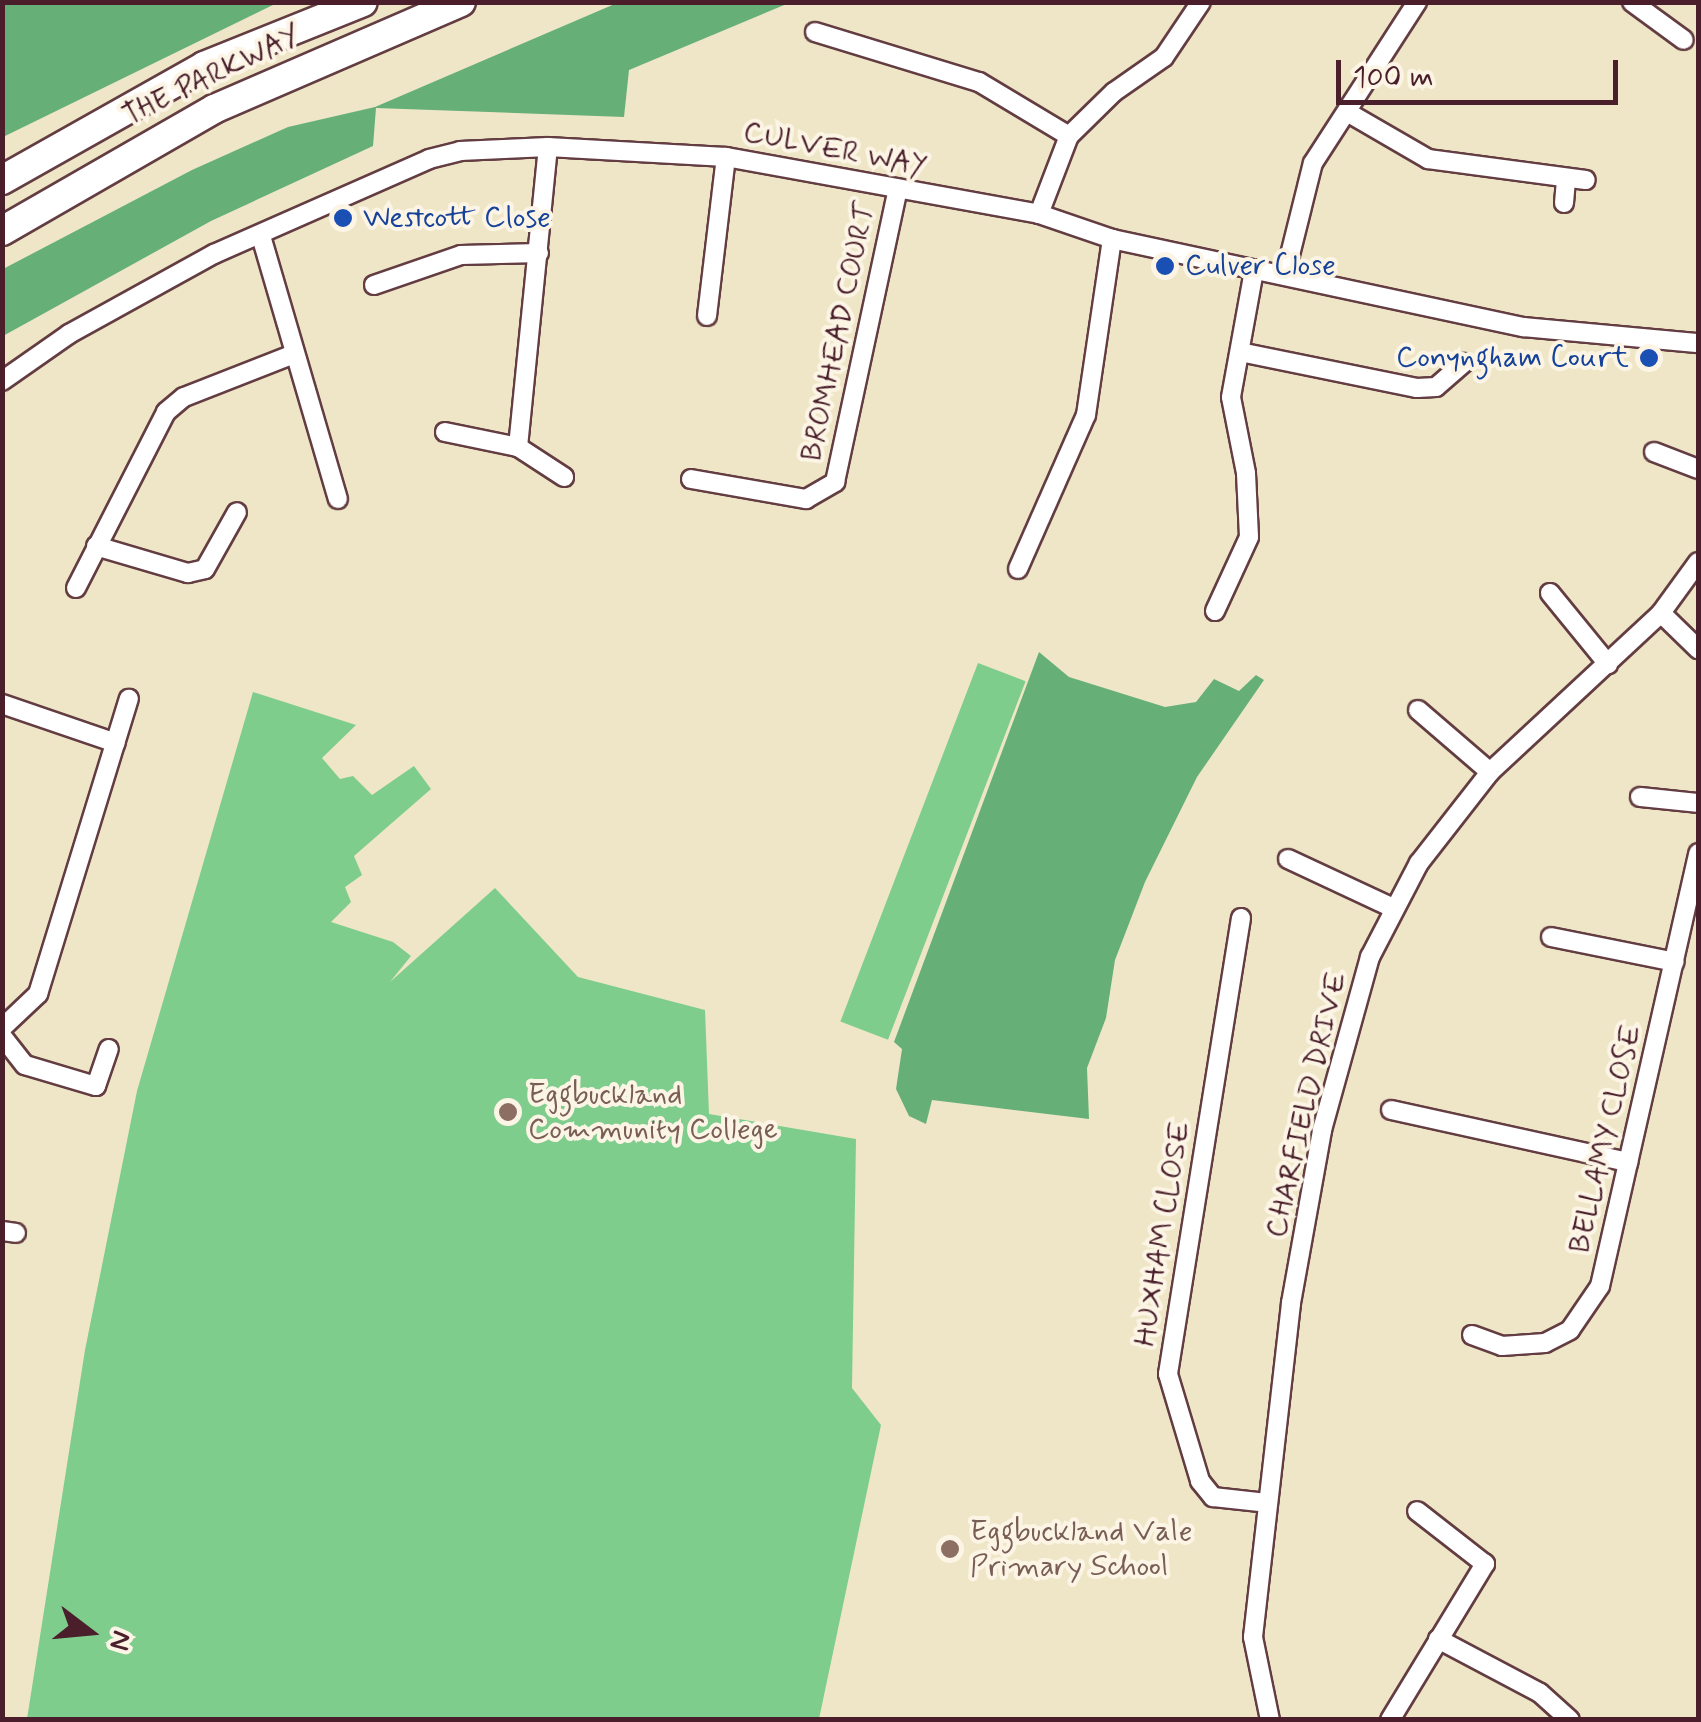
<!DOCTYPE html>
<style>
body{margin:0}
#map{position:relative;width:1701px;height:1722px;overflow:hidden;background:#efe6c7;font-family:Mynerve,sans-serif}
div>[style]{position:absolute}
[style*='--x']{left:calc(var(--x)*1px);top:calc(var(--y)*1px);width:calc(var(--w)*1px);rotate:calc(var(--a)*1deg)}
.green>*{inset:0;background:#7ecd8d;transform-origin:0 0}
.forest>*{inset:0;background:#66b078}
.roads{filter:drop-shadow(2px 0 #633d42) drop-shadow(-2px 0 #633d42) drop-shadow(0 2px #633d42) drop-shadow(0 -2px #633d42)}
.minor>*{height:18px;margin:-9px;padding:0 9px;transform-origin:9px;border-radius:9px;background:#fff}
.trunk>*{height:28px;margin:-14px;padding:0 14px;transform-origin:14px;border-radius:14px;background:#fff}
.dots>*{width:28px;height:28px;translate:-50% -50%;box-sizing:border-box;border:5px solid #fcf5e5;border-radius:50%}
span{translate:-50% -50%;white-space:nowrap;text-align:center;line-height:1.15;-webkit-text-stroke:8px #fcf5e5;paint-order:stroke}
.street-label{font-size:30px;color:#4a1f2b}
.transit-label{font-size:30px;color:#164399}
.left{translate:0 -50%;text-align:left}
.right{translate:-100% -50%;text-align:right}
.education-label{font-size:30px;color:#785e54}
.frame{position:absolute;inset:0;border:5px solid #4a1f2b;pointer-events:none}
.north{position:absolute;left:40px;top:1582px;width:100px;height:100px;-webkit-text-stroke:8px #fcf5e5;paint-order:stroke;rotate:106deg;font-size:28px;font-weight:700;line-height:40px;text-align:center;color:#4a1f2b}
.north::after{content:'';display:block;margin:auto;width:35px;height:45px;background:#4a1f2b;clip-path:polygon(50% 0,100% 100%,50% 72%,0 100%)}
.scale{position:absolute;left:1336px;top:60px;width:282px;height:45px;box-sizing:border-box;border:5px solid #4a1f2b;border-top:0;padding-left:12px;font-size:30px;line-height:35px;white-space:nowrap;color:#4a1f2b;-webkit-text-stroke:8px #fcf5e5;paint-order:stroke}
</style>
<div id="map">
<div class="green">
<div style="left:978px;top:663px;width:51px;height:384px;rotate:21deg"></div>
<div style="clip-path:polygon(253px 692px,356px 725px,322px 758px,340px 779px,353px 776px,372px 795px,414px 766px,431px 789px,354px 856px,362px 875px,345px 887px,351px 902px,331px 922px,393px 942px,411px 956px,390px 982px,495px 888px,578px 977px,705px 1010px,709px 1114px,856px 1139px,852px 1388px,881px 1425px,819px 1719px,27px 1719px,85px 1350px,137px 1091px)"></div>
</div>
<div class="forest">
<div style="clip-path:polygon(3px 2px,277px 2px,277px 3px,3px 137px)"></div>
<div style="clip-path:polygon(617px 3px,789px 3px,629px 70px,624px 117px,376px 108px,373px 146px,211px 221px,3px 336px,3px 269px,192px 170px,288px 127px,375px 107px)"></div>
<div style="clip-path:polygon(1039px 652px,1069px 677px,1165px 707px,1196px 702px,1214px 679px,1239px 691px,1256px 675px,1264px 680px,1197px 777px,1145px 882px,1115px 960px,1106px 1018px,1087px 1068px,1089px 1119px,932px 1100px,926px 1124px,909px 1116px,896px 1089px,902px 1049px,894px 1042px)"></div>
</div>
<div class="roads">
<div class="minor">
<div style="--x:1632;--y:2;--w:64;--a:36.2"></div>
<div style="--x:815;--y:32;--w:171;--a:17"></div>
<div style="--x:979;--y:82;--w:105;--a:31"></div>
<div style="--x:1347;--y:112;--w:94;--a:30.1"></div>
<div style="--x:1428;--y:159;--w:159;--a:7.6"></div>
<div style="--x:1564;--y:203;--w:24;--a:-85"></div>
<div style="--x:1039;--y:214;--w:84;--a:-69"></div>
<div style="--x:1069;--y:136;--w:63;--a:-44.4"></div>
<div style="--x:1114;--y:92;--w:61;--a:-35"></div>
<div style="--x:1164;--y:57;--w:66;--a:-56.1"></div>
<div style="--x:261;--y:236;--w:274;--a:73.7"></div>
<div style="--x:1285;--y:275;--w:115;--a:-76"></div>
<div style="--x:1313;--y:163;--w:192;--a:-57.1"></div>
<div style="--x:374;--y:285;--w:92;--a:-19"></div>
<div style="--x:461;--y:255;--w:78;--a:-1.5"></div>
<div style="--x:707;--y:316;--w:160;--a:-83.2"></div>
<div style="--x:1240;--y:352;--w:181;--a:11.5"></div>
<div style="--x:1417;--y:388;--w:19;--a:-3"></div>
<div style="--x:1436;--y:387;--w:37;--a:-41"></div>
<div style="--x:2;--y:381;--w:82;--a:-35"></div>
<div style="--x:69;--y:334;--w:166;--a:-28.9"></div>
<div style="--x:214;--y:254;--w:235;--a:-23.8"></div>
<div style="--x:429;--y:159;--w:32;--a:-14"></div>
<div style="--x:460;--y:151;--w:88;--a:-2.6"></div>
<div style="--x:548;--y:147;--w:178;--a:3.2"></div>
<div style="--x:726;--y:157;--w:318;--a:10.3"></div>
<div style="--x:1039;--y:214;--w:77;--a:18.9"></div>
<div style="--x:1112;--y:239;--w:421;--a:12.1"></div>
<div style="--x:1524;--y:327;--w:175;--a:5.3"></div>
<div style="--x:445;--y:432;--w:75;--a:11.6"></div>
<div style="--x:518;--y:447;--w:55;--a:33.1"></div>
<div style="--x:518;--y:447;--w:301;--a:-84.3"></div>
<div style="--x:1654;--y:452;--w:47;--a:21.1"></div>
<div style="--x:691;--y:479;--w:117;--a:9.9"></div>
<div style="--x:806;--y:499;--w:34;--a:-30"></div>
<div style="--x:835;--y:482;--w:300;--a:-77.9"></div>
<div style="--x:96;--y:546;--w:96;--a:16.4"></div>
<div style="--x:188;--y:573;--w:17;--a:-13"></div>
<div style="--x:205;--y:569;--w:65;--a:-60.7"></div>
<div style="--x:1018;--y:569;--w:168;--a:-66.2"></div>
<div style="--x:1086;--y:415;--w:178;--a:-81.6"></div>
<div style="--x:76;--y:588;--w:198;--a:-62.9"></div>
<div style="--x:166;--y:412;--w:23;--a:-40"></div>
<div style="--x:184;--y:397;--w:115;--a:-21.4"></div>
<div style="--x:1550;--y:593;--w:92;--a:50.8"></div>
<div style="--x:1215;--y:611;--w:81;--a:-65.3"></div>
<div style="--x:1249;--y:537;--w:64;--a:-92.7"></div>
<div style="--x:1246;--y:473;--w:77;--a:-101.2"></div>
<div style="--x:1231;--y:397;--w:129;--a:-79.7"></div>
<div style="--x:1661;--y:613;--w:52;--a:44.2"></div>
<div style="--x:2;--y:704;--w:120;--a:18.9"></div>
<div style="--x:1418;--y:710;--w:95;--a:40.7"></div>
<div style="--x:1640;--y:797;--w:58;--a:5.9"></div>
<div style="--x:1288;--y:859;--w:114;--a:25"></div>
<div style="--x:1241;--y:918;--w:462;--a:99.1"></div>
<div style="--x:1168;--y:1374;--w:112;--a:73.3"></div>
<div style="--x:1200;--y:1481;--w:21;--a:51"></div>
<div style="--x:1213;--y:1497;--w:54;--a:6.3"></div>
<div style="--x:1551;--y:937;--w:126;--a:11.4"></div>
<div style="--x:2;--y:1028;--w:50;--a:-43.4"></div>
<div style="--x:38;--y:994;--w:309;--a:-72.9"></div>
<div style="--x:2;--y:1036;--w:37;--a:52"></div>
<div style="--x:25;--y:1065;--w:74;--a:16.5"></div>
<div style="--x:96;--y:1086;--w:39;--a:-71"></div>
<div style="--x:1391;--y:1110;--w:243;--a:12.4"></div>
<div style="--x:2;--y:1231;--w:14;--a:8"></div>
<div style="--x:1472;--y:1335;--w:32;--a:20"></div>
<div style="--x:1502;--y:1346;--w:43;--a:-4"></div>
<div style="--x:1545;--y:1343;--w:28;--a:-27"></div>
<div style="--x:1570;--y:1330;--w:53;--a:-55.7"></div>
<div style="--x:1600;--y:1286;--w:444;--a:-77.2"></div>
<div style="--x:1438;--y:1639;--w:115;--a:27.9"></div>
<div style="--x:1540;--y:1693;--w:40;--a:42"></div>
<div style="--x:1270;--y:1720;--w:85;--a:-101.6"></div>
<div style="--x:1253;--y:1637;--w:336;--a:-83.5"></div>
<div style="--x:1291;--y:1303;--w:176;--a:-79.8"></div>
<div style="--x:1322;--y:1130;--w:180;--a:-74.5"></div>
<div style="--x:1370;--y:957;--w:106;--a:-62.5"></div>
<div style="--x:1419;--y:863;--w:115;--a:-52"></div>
<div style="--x:1490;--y:772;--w:233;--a:-42.9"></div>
<div style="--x:1661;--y:613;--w:63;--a:-54"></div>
<div style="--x:1390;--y:1720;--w:183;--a:-58.7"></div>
<div style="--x:1485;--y:1564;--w:86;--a:-142.1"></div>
</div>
<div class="trunk">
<div style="--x:2;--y:180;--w:232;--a:-29.4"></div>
<div style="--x:204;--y:66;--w:171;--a:-21.9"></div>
<div style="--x:2;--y:231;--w:245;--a:-29.9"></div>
<div style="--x:214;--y:109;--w:269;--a:-23.4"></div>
</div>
</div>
<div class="dots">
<div style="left:343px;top:218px;background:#1a4fb4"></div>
<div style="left:1165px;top:266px;background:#1a4fb4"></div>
<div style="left:1649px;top:358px;background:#1a4fb4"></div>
<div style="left:508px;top:1112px;background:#8d6e63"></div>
<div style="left:950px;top:1549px;background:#8d6e63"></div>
</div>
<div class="street-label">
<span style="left:212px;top:76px;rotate:-26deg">THE PARKWAY</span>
<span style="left:835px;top:150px;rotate:11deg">CULVER WAY</span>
<span style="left:839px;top:332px;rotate:-78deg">BROMHEAD COURT</span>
<span style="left:1307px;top:1105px;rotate:-77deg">CHARFIELD DRIVE</span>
<span style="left:1606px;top:1139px;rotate:-77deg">BELLAMY CLOSE</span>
<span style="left:1163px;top:1234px;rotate:-81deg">HUXHAM CLOSE</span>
</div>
<div class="transit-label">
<span class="left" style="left:363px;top:218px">Westcott Close</span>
<span class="left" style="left:1185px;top:266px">Culver Close</span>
<span class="right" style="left:1629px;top:358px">Conyngham Court</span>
</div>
<div class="education-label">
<span class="left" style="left:528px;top:1112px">Eggbuckland<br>Community College</span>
<span class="left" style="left:970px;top:1549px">Eggbuckland Vale<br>Primary School</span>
</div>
<div class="frame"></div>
<div class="north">N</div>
<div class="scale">100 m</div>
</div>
